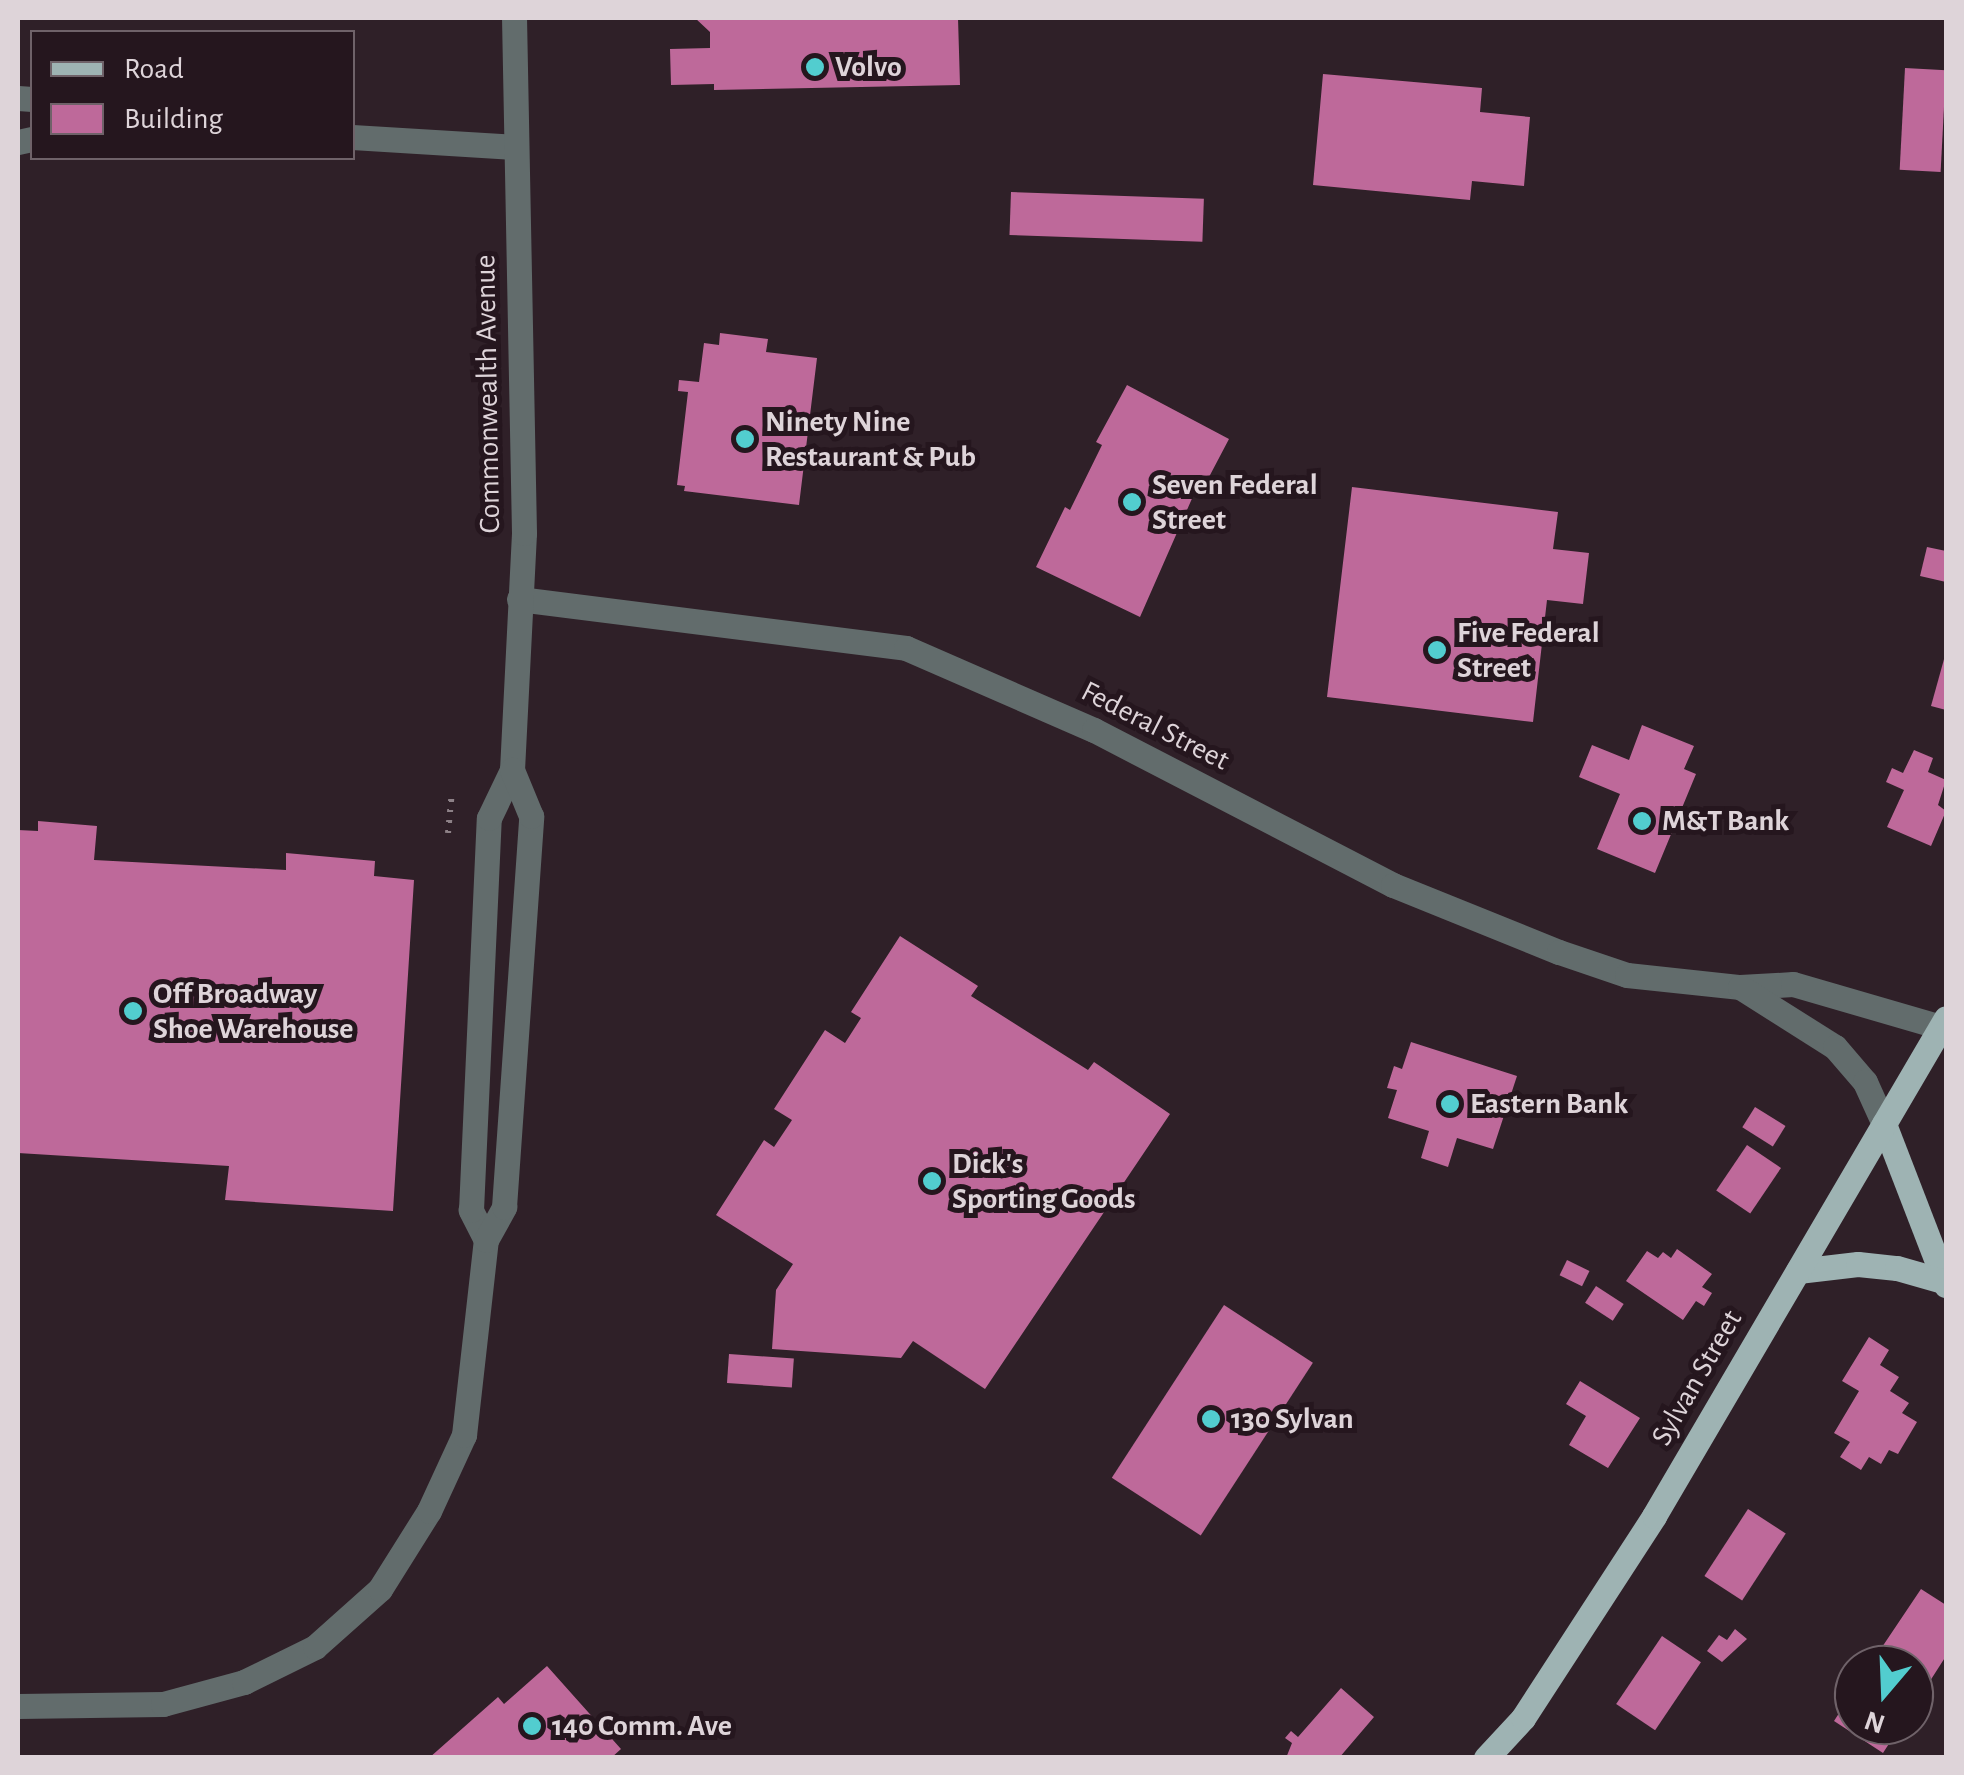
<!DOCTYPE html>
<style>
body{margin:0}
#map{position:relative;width:1964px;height:1775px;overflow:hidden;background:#2f2028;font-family:"Alegreya Sans",sans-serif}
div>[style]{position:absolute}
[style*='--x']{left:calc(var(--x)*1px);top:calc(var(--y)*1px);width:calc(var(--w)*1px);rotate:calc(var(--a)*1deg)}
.building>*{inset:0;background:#be699a;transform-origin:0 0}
.path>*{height:6px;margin-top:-3px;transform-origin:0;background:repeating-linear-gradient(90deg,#8d8187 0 2.5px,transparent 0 10.5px)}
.minor>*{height:25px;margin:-12.5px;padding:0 12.5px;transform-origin:12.5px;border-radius:12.5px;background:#626c6c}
.major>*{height:25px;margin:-12.5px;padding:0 12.5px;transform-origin:12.5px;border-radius:12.5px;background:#9eb3b3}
.dots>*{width:28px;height:28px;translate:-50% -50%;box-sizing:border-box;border:5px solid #25161e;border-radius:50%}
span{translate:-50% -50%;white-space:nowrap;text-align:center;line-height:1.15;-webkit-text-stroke:10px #25161e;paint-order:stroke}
.poi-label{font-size:30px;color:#ded4d9;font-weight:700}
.left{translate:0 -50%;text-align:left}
.street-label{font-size:30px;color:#ded4d9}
.frame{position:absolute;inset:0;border:20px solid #ded4d9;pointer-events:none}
.legend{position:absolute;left:30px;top:30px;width:325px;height:130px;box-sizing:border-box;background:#25161e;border:2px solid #6f6269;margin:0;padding:12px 18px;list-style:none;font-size:30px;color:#ded4d9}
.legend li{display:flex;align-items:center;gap:20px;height:50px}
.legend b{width:50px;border:2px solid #6f6269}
.north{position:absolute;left:1834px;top:1645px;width:100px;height:100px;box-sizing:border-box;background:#25161e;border:2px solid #6f6269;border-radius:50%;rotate:199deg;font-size:28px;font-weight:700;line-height:40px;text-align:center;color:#ded4d9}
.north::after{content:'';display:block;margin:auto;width:35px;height:45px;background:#52cdcf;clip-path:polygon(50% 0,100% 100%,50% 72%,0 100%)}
</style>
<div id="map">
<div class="building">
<div style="clip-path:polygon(695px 18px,958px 18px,960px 85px,714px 90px,714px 84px,671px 85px,670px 49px,710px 48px,710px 32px)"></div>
<div style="left:1905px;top:68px;width:41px;height:102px;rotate:3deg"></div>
<div style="clip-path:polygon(1323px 74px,1482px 88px,1480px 112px,1530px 117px,1524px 186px,1472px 181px,1470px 200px,1313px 185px)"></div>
<div style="left:1011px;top:192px;width:193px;height:43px;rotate:2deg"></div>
<div style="clip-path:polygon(720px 333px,768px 339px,766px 352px,817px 358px,799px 505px,684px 491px,685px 486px,677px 485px,688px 392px,678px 391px,679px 380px,699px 382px,704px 343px,719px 345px)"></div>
<div style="clip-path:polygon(1127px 385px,1229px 439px,1199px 496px,1194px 494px,1140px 617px,1036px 567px,1065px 507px,1070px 510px,1102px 445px,1096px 442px)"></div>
<div style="clip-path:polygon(1352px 487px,1558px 512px,1553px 549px,1589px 553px,1583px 604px,1547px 600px,1533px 722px,1327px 697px)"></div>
<div style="clip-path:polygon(1927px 547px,1946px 551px,1946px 582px,1920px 576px)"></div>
<div style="clip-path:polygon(1946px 652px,1946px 710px,1931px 706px)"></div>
<div style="clip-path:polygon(1642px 725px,1694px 746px,1684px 769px,1696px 774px,1655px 873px,1597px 849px,1620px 794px,1579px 777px,1592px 745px,1629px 760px)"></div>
<div style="clip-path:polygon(1914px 750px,1933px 758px,1928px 772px,1946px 780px,1938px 805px,1946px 811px,1931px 846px,1887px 827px,1904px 790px,1886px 782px,1892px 768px,1903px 773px)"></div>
<div style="clip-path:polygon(38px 821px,97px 826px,94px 860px,286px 870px,286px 853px,375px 861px,374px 876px,414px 880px,393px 1211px,225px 1200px,229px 1166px,18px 1153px,18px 830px,38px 831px)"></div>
<div style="clip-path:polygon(900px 936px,978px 986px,971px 996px,1088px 1070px,1094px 1062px,1170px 1114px,985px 1389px,913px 1341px,901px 1358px,772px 1349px,776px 1290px,793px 1264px,716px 1215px,764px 1140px,774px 1147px,792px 1120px,774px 1109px,825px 1030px,845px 1043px,861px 1018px,851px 1012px)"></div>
<div style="clip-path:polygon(1411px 1042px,1517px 1076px,1493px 1149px,1457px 1138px,1448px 1167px,1421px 1158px,1429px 1131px,1388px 1118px,1397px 1090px,1387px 1088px,1394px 1066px,1402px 1069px)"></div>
<div style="left:1755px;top:1107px;width:36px;height:24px;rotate:32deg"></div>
<div style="left:1747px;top:1145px;width:41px;height:55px;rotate:34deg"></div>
<div style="clip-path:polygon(1677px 1249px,1712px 1274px,1702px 1287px,1712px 1293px,1704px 1306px,1696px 1301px,1683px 1320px,1626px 1281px,1647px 1251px,1658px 1258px,1663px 1252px,1671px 1258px)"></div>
<div style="left:1567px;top:1260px;width:25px;height:17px;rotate:26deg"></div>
<div style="left:1596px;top:1286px;width:33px;height:20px;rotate:33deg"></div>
<div style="left:1224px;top:1305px;width:106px;height:206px;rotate:33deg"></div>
<div style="clip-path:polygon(1869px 1337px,1889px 1350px,1880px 1365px,1899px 1377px,1890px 1391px,1909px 1403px,1902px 1413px,1917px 1422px,1898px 1454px,1889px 1450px,1881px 1464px,1869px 1457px,1861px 1470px,1840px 1457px,1850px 1442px,1834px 1433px,1859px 1391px,1842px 1381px)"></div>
<div style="left:729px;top:1354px;width:65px;height:29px;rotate:4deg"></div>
<div style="clip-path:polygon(1580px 1381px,1640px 1418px,1608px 1468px,1569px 1445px,1586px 1416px,1566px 1404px)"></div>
<div style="left:1748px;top:1509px;width:45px;height:80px;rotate:33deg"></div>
<div style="clip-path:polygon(1921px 1589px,1946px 1605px,1946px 1656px,1914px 1706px,1914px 1665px,1870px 1665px)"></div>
<div style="clip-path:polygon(1735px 1629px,1747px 1639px,1722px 1662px,1707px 1651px,1719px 1635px,1727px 1640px)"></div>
<div style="left:1662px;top:1636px;width:47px;height:82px;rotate:34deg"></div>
<div style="clip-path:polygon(547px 1666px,621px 1749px,611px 1758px,429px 1758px,498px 1697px,504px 1704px)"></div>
<div style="clip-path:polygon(1341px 1688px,1374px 1717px,1339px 1758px,1286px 1758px,1292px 1743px,1285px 1738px,1291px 1731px,1298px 1737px)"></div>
<div style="clip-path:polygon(1854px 1690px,1854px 1725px,1901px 1725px,1883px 1753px,1834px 1721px)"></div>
</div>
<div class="path">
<div style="--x:448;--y:833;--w:42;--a:-84.6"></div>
</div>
<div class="minor">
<div style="--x:18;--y:98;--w:14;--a:4"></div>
<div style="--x:352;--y:137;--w:163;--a:3.5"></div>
<div style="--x:18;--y:142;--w:14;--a:-12"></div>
<div style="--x:519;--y:599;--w:390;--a:7.2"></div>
<div style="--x:906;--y:648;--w:205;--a:23.6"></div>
<div style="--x:1094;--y:730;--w:337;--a:27.4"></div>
<div style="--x:1393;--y:885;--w:179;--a:22"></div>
<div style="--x:1559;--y:952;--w:72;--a:18.7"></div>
<div style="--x:1627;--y:975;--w:114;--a:6.1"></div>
<div style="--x:1740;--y:987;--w:53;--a:-3.2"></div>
<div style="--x:1793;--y:984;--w:154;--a:16.2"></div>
<div style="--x:1740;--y:987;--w:112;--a:32.3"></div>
<div style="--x:1835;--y:1047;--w:46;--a:49.4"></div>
<div style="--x:1865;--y:1082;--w:46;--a:65.7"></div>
<div style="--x:486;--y:1240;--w:34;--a:-117"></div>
<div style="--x:471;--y:1210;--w:392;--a:-87.4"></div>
<div style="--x:489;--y:818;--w:53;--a:-64.4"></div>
<div style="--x:512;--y:770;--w:237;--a:-87.1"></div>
<div style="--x:524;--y:533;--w:515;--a:-91.11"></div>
<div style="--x:18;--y:1706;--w:145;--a:-0.8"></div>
<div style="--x:163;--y:1704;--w:84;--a:-15.2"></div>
<div style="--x:244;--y:1682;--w:79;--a:-26.2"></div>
<div style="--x:315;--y:1647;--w:87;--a:-41.7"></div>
<div style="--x:380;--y:1589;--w:92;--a:-57.9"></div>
<div style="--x:429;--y:1511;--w:84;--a:-65.3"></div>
<div style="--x:464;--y:1435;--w:196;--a:-83.6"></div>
<div style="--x:486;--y:1240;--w:38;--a:-61"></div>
<div style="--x:504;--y:1207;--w:392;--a:-86"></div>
<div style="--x:531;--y:816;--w:50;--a:-112.4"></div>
</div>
<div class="major">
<div style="--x:1884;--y:1124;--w:173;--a:68.9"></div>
<div style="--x:1798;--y:1271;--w:60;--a:-6.7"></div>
<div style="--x:1858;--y:1264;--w:39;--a:6"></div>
<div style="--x:1897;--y:1268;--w:51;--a:15.9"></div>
<div style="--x:1486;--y:1758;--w:54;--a:-47.2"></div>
<div style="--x:1523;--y:1718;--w:241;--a:-57"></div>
<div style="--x:1654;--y:1516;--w:577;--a:-59.61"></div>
</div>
<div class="dots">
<div style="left:815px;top:67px;background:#52cdcf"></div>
<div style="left:745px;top:439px;background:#52cdcf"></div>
<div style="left:1132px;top:502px;background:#52cdcf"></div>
<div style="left:1437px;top:650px;background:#52cdcf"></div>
<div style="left:1642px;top:821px;background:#52cdcf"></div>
<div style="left:133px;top:1011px;background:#52cdcf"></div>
<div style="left:1450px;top:1104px;background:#52cdcf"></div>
<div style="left:932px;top:1181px;background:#52cdcf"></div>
<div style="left:1211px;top:1419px;background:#52cdcf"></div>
<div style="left:532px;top:1726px;background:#52cdcf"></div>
</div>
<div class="poi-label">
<span class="left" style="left:835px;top:67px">Volvo</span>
<span class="left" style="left:765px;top:439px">Ninety Nine<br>Restaurant &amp; Pub</span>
<span class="left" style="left:1152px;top:502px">Seven Federal<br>Street</span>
<span class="left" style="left:1457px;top:650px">Five Federal<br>Street</span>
<span class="left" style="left:1662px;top:821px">M&amp;T Bank</span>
<span class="left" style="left:153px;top:1011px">Off Broadway<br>Shoe Warehouse</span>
<span class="left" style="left:1470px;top:1104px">Eastern Bank</span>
<span class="left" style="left:952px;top:1181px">Dick's<br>Sporting Goods</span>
<span class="left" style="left:1231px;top:1419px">130 Sylvan</span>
<span class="left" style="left:552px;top:1726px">140 Comm. Ave</span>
</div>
<div class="street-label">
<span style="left:488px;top:394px;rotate:-91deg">Commonwealth Avenue</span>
<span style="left:1155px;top:726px;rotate:27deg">Federal Street</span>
<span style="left:1697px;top:1378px;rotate:-60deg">Sylvan Street</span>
</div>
<div class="frame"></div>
<ul class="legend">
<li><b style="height:12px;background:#9eb3b3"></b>Road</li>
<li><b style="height:28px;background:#be699a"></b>Building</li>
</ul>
<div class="north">N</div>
</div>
